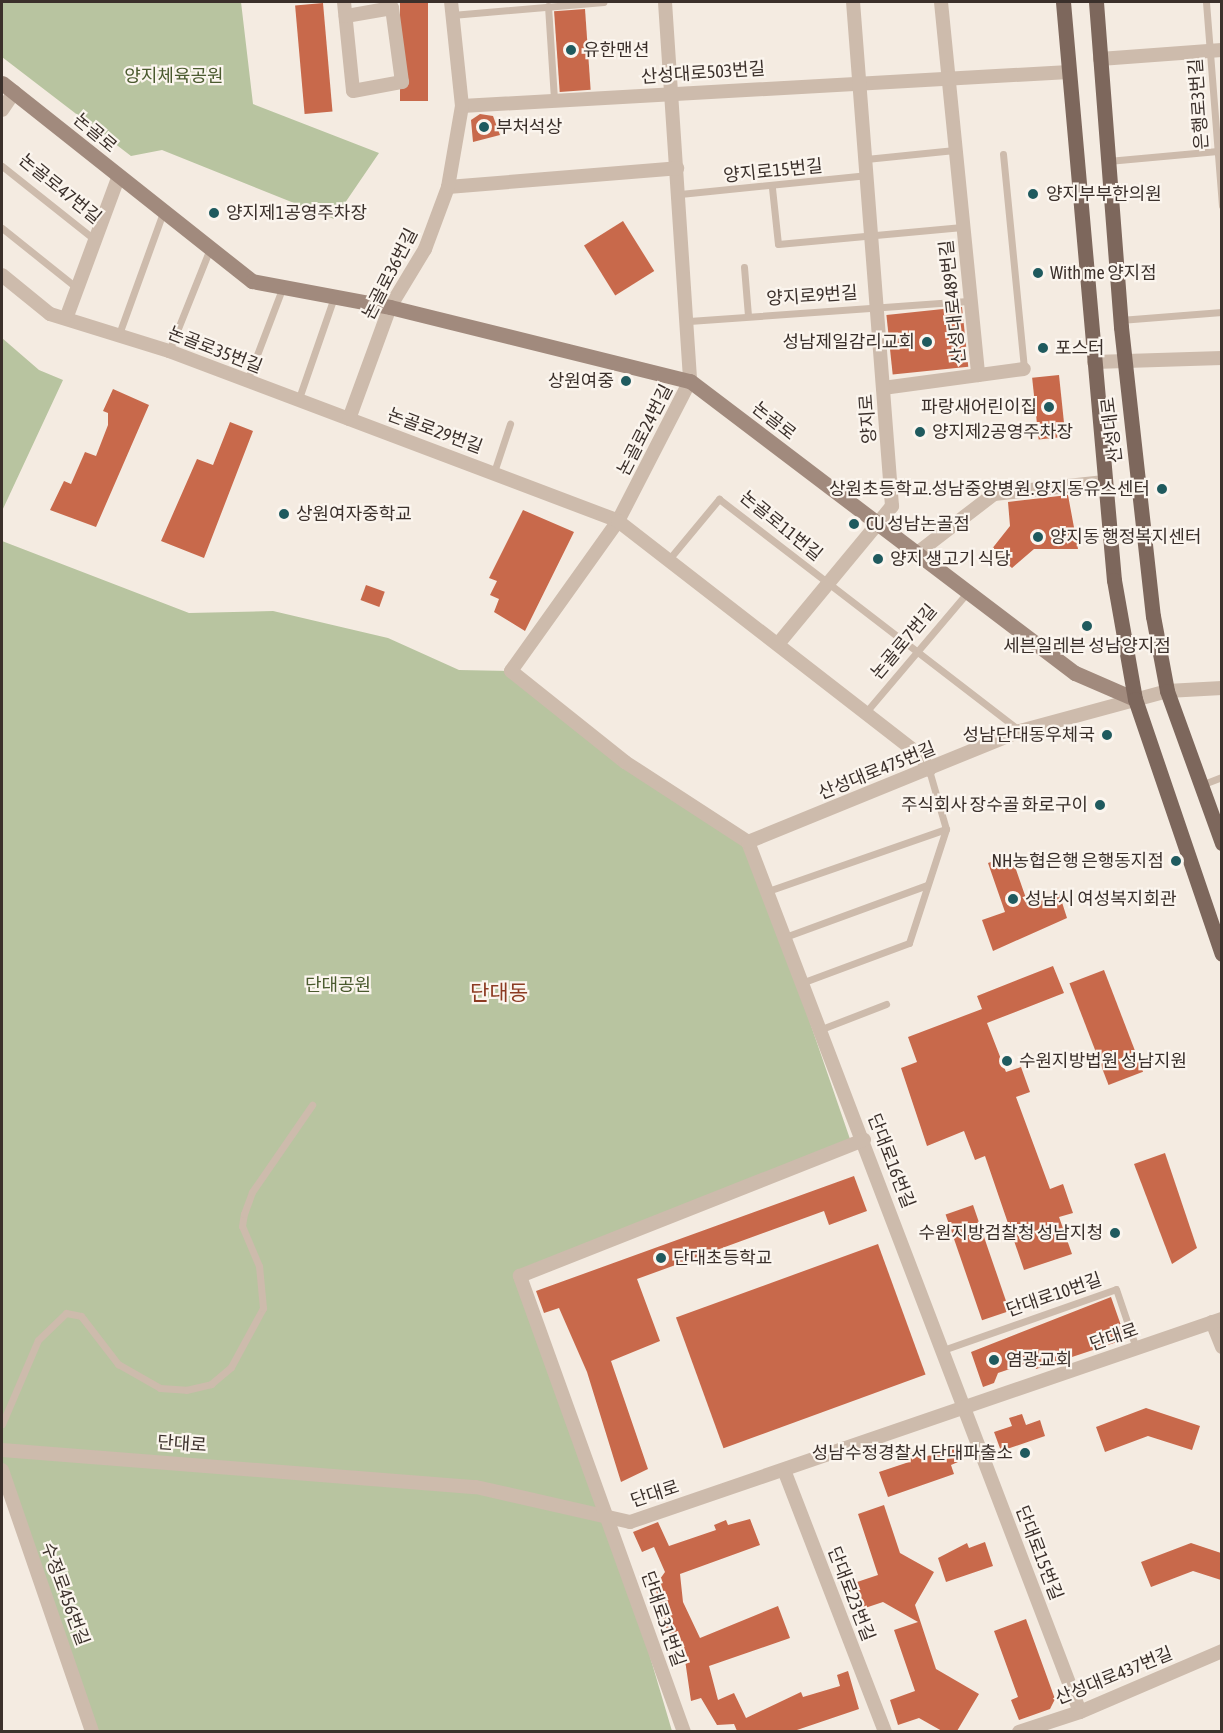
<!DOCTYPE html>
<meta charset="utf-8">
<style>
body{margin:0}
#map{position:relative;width:1223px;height:1733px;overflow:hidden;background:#f4ebe1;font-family:"Asap Condensed","Noto Sans KR",sans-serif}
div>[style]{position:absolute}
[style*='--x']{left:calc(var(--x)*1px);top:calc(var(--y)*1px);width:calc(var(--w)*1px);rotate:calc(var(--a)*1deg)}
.green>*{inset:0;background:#b8c4a0}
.building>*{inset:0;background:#c8694b;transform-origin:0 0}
.lane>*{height:7px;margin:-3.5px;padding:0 3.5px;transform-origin:3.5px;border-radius:3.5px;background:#cdbbac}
.street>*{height:14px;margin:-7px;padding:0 7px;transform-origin:7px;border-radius:7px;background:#cdbbac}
.secondary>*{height:15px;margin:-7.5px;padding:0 7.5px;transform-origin:7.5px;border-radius:7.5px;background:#a18a7d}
.primary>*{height:15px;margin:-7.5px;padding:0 7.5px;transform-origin:7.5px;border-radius:7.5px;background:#7d675c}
.dots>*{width:16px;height:16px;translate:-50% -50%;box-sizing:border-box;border:3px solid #fbf5ee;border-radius:50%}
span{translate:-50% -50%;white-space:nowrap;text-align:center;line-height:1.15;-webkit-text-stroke:4.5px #fbf5ee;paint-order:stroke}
.poi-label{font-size:18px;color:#3b302b}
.left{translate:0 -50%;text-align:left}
.right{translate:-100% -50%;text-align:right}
.street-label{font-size:18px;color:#3b302b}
.park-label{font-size:18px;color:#4a5a2e}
.quarter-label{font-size:21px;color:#8c3b22}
.frame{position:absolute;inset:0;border:3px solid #3b302b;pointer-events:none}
</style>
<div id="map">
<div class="green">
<div style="clip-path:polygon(2px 2px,241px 2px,253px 104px,379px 153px,334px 219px,162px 150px,131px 156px,2px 57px)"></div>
<div style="clip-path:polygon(2px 338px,39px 370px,63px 380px,2px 511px)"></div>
<div style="clip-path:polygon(2px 541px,189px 613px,273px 611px,388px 638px,459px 670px,511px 671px,625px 762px,748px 842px,850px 1139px,514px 1273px,609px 1518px,672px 1731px,92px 1731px,2px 1471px)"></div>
</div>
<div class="building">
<div style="left:400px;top:2px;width:28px;height:99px"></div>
<div style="left:323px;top:3px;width:109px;height:28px;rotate:85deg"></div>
<div style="left:585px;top:9px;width:81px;height:31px;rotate:86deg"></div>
<div style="clip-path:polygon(480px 114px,493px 116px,500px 135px,473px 142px,471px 120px)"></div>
<div style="left:623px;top:221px;width:59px;height:46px;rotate:58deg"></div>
<div style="left:962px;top:307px;width:60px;height:76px;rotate:84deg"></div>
<div style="left:1059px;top:375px;width:62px;height:27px;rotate:84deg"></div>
<div style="clip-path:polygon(113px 389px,149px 405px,96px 527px,50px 510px,64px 481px,71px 484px,85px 452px,96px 456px,108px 425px,108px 413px,103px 411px)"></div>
<div style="clip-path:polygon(230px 422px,253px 431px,204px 558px,161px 541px,197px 459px,213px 465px)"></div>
<div style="clip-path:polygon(1068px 495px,1078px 549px,1034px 549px,1012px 568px,991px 550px,1010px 526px,1008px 502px)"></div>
<div style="clip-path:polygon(523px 510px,574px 532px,525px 631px,494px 612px,499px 599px,490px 595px,497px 581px,489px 578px)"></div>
<div style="left:366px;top:585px;width:20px;height:16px;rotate:20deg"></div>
<div style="clip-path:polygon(1011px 855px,1028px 904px,1059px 893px,1067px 918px,993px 951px,982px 920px,1005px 912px,988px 863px)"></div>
<div style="clip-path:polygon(1053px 966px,1064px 993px,987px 1023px,1006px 1072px,1021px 1067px,1030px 1092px,1016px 1097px,1050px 1189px,1063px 1184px,1073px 1213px,1059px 1217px,1072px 1254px,1024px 1270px,985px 1156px,975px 1160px,964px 1131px,927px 1146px,901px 1068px,917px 1062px,908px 1037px,982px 1009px,977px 996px)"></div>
<div style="left:1104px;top:970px;width:109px;height:37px;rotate:69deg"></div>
<div style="clip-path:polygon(1165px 1153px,1197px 1248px,1172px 1264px,1134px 1164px)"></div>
<div style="clip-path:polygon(854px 1176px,867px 1211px,829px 1225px,824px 1211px,637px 1279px,660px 1341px,611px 1361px,648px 1469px,621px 1482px,587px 1372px,559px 1308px,544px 1313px,536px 1291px)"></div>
<div style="left:973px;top:1205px;width:112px;height:29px;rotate:71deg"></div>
<div style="left:878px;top:1244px;width:139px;height:215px;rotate:70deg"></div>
<div style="clip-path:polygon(1111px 1297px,1124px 1334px,1120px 1341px,1036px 1369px,1033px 1361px,998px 1373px,994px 1383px,983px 1387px,971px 1352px)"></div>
<div style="clip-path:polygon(1146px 1408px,1200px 1426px,1192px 1450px,1148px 1436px,1105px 1452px,1096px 1427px)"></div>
<div style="clip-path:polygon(1022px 1414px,1026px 1425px,1040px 1420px,1045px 1436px,1001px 1451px,994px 1432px,1012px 1426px,1009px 1418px)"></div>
<div style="clip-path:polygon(953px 1447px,958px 1462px,951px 1465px,954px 1474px,888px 1497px,879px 1472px,909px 1462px,906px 1455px,919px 1450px,922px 1458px)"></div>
<div style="clip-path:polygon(884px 1505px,900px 1553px,934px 1572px,915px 1605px,936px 1669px,979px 1694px,957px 1731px,942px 1731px,919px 1718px,898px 1725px,890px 1700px,915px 1691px,894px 1630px,918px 1622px,883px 1602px,862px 1609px,854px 1583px,878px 1575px,858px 1514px)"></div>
<div style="clip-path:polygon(750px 1519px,760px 1545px,680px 1574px,683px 1602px,700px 1638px,778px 1606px,790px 1638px,709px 1666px,718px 1700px,734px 1693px,746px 1718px,801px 1692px,803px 1697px,840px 1686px,837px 1675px,848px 1671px,859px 1709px,794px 1731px,737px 1731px,734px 1724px,717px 1725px,701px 1698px,691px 1701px,685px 1660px,664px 1624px,655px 1586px,665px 1572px,654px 1547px,642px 1552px,633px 1532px,658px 1522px,669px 1546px,716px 1530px,714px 1525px,726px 1520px,728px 1525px)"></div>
<div style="clip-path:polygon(985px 1542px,993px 1566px,946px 1582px,938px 1558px,967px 1543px,969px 1548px)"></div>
<div style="clip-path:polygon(1191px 1543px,1221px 1553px,1221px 1580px,1193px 1571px,1151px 1587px,1141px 1562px)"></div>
<div style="clip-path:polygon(1026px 1619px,1055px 1699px,1050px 1709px,1019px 1720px,1011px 1700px,1018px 1697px,994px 1631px)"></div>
</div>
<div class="lane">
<div style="--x:1206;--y:2;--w:204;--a:85.5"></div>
<div style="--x:548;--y:6;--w:94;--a:86.3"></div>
<div style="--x:452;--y:15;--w:152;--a:-4.9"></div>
<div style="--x:1003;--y:154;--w:216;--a:84.4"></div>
<div style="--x:866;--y:159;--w:89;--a:-5.8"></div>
<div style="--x:1108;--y:161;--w:110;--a:-5.2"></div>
<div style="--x:2;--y:166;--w:119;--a:38.5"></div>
<div style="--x:772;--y:188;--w:56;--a:83.9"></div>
<div style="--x:778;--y:244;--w:185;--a:-5.3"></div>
<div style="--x:680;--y:194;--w:189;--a:-5.8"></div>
<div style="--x:2;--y:228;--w:96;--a:38.7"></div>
<div style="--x:744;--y:267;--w:49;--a:85.3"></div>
<div style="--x:1120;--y:320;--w:102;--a:-4.5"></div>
<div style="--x:689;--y:321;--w:283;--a:-4.1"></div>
<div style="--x:119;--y:334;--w:127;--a:-70.1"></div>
<div style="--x:169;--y:351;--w:108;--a:-68.2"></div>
<div style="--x:247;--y:381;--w:102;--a:-69.2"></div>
<div style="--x:298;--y:401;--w:110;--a:-70.9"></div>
<div style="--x:494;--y:472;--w:51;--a:-71.6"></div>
<div style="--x:670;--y:558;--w:77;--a:-50.3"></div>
<div style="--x:719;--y:499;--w:380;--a:37.6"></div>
<div style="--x:866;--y:712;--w:156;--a:-49.7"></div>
<div style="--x:1201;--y:785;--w:22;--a:-21"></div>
<div style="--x:768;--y:891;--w:188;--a:-19.2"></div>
<div style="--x:785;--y:937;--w:151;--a:-20.1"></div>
<div style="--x:804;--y:982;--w:112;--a:-20.4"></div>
<div style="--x:909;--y:943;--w:120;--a:-72"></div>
<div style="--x:946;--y:829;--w:61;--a:-106.1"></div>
<div style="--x:819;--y:1030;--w:72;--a:-21.2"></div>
<div style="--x:943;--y:1350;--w:183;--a:-19.4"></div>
<div style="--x:1116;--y:1289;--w:62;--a:71.3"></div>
<div style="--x:2;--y:1424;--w:91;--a:-66.8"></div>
<div style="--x:38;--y:1340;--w:39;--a:-44"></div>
<div style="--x:66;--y:1313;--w:15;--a:11"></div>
<div style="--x:81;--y:1316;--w:61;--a:52.4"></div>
<div style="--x:118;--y:1364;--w:48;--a:29.7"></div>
<div style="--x:160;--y:1388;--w:26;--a:4"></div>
<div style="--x:186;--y:1390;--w:26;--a:-13"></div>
<div style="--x:211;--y:1384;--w:26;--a:-40"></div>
<div style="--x:231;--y:1367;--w:67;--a:-61.5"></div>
<div style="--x:263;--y:1308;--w:42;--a:-95.4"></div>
<div style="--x:259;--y:1266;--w:43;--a:-113"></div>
<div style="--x:242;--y:1226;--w:12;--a:-81"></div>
<div style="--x:244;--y:1214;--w:23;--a:-70"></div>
<div style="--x:252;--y:1192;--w:106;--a:-55.4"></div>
</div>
<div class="street">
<div style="--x:344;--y:2;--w:89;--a:84.2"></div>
<div style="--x:353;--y:91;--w:50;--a:-10.4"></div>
<div style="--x:402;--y:82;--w:75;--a:-97.7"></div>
<div style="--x:392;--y:8;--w:47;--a:170.1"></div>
<div style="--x:665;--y:2;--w:380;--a:86.2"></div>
<div style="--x:690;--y:381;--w:157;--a:117.2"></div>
<div style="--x:618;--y:521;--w:184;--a:125.5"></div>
<div style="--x:511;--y:671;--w:146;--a:38.6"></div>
<div style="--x:625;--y:762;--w:147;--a:33"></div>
<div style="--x:941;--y:2;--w:375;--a:84.3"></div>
<div style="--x:1100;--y:59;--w:122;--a:-4.2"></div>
<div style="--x:462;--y:106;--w:608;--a:-3.21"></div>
<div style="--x:2;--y:110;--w:22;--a:-56"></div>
<div style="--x:448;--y:187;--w:230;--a:-4.7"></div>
<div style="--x:2;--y:275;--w:62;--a:39.1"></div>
<div style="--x:50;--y:314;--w:125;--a:17.3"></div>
<div style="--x:169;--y:351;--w:480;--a:20.7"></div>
<div style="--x:618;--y:521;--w:383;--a:37.8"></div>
<div style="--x:921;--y:756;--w:16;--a:60"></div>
<div style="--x:67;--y:316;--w:147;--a:-69.7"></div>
<div style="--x:1094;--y:362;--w:128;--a:-1.8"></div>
<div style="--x:883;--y:388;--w:142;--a:-7.7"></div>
<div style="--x:349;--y:419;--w:119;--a:-69.9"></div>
<div style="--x:390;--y:307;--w:68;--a:-58.9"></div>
<div style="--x:425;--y:249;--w:66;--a:-69.6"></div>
<div style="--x:448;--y:187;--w:82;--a:-80.2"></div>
<div style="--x:462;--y:106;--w:105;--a:-96"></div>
<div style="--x:916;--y:554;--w:98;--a:-37.6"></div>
<div style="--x:994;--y:494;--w:111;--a:-6.2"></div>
<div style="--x:778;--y:644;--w:179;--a:-50.4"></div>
<div style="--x:892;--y:506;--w:506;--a:-94.42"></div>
<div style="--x:748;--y:842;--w:931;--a:69.11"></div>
<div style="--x:748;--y:842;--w:294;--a:-22.2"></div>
<div style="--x:1020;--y:731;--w:152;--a:-15.2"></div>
<div style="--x:1167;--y:691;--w:55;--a:-3.1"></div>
<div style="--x:1212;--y:1322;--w:27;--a:68"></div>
<div style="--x:2;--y:1450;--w:475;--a:4.5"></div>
<div style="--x:476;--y:1487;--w:158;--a:12.8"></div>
<div style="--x:630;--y:1522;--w:626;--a:-18.93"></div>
<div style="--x:2;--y:1470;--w:277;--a:71"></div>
<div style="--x:784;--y:1470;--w:281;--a:68.9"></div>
<div style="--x:684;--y:1732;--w:485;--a:-109.8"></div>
<div style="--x:520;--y:1276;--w:370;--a:-21.6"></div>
<div style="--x:1019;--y:1732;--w:64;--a:-18.2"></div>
<div style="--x:1080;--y:1712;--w:155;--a:-23.2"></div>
</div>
<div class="secondary">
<div style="--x:2;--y:83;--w:319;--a:38.4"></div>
<div style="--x:252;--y:281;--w:140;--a:10.7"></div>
<div style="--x:390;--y:307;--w:309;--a:13.9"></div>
<div style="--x:690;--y:381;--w:483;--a:37.2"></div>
<div style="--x:1075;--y:673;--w:65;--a:23.4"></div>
</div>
<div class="primary">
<div style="--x:1063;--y:2;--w:580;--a:84.96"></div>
<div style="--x:1114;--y:580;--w:121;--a:80"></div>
<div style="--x:1135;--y:699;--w:269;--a:71.2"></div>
<div style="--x:1096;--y:2;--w:326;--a:85.6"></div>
<div style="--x:1121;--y:327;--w:291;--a:83.7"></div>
<div style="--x:1153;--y:616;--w:76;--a:79.4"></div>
<div style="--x:1167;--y:691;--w:162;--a:70.1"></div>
</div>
<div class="dots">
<div style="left:571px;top:50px;background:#1f5a5e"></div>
<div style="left:484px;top:127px;background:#1f5a5e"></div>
<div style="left:1033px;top:194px;background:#1f5a5e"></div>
<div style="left:214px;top:213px;background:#1f5a5e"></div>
<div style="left:1038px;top:273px;background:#1f5a5e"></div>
<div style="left:927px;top:342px;background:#1f5a5e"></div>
<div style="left:1043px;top:348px;background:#1f5a5e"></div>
<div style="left:626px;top:381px;background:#1f5a5e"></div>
<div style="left:1049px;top:407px;background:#1f5a5e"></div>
<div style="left:920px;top:432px;background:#1f5a5e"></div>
<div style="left:1162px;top:489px;background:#1f5a5e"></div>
<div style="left:284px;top:514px;background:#1f5a5e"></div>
<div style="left:854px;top:524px;background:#1f5a5e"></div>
<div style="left:1038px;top:537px;background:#1f5a5e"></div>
<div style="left:878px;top:559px;background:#1f5a5e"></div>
<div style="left:1087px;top:626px;background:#1f5a5e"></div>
<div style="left:1107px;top:735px;background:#1f5a5e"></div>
<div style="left:1100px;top:805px;background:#1f5a5e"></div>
<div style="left:1176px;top:861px;background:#1f5a5e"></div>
<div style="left:1013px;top:899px;background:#1f5a5e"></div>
<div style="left:1007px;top:1061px;background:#1f5a5e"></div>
<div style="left:1115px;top:1233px;background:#1f5a5e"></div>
<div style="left:661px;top:1258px;background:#1f5a5e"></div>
<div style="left:994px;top:1360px;background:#1f5a5e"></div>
<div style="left:1025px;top:1453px;background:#1f5a5e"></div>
</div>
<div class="poi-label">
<span class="left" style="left:583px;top:50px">유한맨션</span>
<span class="left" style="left:496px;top:127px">부처석상</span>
<span class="left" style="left:1046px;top:194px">양지부부한의원</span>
<span class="left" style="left:226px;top:213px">양지제1공영주차장</span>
<span class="left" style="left:1050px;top:273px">With me 양지점</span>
<span class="right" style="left:915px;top:342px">성남제일감리교회</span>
<span class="left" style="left:1055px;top:348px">포스터</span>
<span class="right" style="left:614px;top:381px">상원여중</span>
<span class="right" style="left:1037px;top:407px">파랑새어린이집</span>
<span class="left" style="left:932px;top:432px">양지제2공영주차장</span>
<span class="right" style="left:1150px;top:489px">상원초등학교.성남중앙병원.양지동유스센터</span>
<span class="left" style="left:296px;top:514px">상원여자중학교</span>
<span class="left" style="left:866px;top:524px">CU 성남논골점</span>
<span class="left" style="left:1050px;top:537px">양지동 행정복지센터</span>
<span class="left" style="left:890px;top:559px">양지 생고기 식당</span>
<span style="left:1087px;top:646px">세븐일레븐 성남양지점</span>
<span class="right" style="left:1095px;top:735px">성남단대동우체국</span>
<span class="right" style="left:1088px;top:805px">주식회사 장수골 화로구이</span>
<span class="right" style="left:1164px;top:861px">NH농협은행 은행동지점</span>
<span class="left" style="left:1025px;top:899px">성남시 여성복지회관</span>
<span class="left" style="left:1019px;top:1061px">수원지방법원 성남지원</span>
<span class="right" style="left:1103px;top:1233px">수원지방검찰청 성남지청</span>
<span class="left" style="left:673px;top:1258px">단대초등학교</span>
<span class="left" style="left:1006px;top:1360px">염광교회</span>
<span class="right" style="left:1013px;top:1453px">성남수정경찰서 단대파출소</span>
</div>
<div class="street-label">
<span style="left:703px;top:73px;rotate:-4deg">산성대로503번길</span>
<span style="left:1199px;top:104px;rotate:-94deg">은행로3번길</span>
<span style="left:95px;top:133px;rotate:40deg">논골로</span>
<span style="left:773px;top:171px;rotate:-6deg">양지로15번길</span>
<span style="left:60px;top:189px;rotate:39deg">논골로47번길</span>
<span style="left:390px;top:274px;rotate:-63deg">논골로36번길</span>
<span style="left:812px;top:296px;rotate:-4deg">양지로9번길</span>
<span style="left:953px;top:302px;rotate:-96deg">산성대로489번길</span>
<span style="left:215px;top:350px;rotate:21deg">논골로35번길</span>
<span style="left:868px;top:419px;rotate:-94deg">양지로</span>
<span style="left:774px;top:421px;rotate:38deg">논골로</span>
<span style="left:645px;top:430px;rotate:-63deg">논골로24번길</span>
<span style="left:1112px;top:430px;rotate:-97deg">산성대로</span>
<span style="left:435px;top:431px;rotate:20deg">논골로29번길</span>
<span style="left:781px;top:526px;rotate:39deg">논골로11번길</span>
<span style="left:904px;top:642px;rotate:-50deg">논골로7번길</span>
<span style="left:877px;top:771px;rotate:-22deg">산성대로475번길</span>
<span style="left:891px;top:1161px;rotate:69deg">단대로16번길</span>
<span style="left:1054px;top:1295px;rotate:-19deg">단대로10번길</span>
<span style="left:1114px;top:1337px;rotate:-19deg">단대로</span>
<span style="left:182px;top:1444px;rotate:4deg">단대로</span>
<span style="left:655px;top:1494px;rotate:-18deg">단대로</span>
<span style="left:1039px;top:1553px;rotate:69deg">단대로15번길</span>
<span style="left:65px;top:1594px;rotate:70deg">수정로456번길</span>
<span style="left:851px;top:1594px;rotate:69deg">단대로23번길</span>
<span style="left:663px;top:1619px;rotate:71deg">단대로31번길</span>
<span style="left:1114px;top:1676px;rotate:-22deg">산성대로437번길</span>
</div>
<div class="park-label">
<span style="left:174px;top:76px">양지체육공원</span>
<span style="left:338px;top:985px">단대공원</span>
</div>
<div class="quarter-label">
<span style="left:499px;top:992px">단대동</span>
</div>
<div class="frame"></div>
</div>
